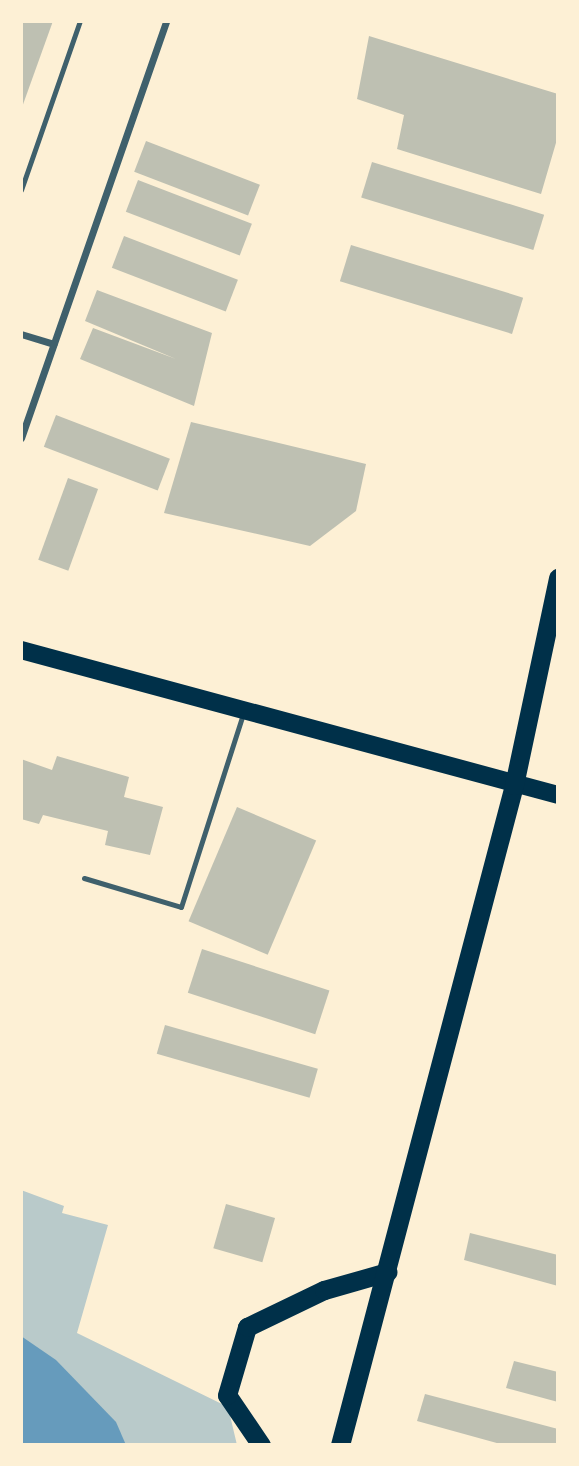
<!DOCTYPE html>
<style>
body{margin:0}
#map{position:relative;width:579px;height:1466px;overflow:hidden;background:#fdf0d5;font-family:"Fira Sans",sans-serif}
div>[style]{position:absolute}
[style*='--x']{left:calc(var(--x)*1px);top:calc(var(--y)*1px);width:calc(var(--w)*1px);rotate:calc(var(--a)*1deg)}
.green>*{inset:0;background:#b9caca}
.water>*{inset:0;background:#669bbc}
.building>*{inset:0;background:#bec0b2;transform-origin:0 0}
.service>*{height:5px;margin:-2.5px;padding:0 2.5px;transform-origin:2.5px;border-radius:2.5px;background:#3f606c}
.minor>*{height:7px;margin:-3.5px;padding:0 3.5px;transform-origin:3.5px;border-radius:3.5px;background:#3f606c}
.primary>*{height:18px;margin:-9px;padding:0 9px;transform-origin:9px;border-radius:9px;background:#003049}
.trunk>*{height:19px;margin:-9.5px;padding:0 9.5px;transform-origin:9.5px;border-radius:9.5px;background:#003049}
span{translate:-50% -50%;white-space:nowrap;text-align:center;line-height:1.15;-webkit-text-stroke:6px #fdf0d5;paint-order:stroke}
.frame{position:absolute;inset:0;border:23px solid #fdf0d5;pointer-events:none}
</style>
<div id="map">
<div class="green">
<div style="clip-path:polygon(21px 1190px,64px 1206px,62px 1213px,108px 1225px,77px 1333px,228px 1407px,237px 1445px,21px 1445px)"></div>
</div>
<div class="water">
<div style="clip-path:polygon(21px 1336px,56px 1360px,116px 1422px,126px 1445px,21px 1445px)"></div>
</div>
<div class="building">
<div style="clip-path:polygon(21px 21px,53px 21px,21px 110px)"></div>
<div style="clip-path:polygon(369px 36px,558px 94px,558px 136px,541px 194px,397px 149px,404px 115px,357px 99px)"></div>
<div style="left:146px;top:141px;width:122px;height:33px;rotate:21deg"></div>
<div style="left:372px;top:162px;width:180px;height:37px;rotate:17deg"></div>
<div style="left:138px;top:180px;width:122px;height:34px;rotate:21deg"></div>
<div style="left:124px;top:236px;width:122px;height:34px;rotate:21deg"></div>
<div style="left:351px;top:245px;width:180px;height:38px;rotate:17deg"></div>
<div style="clip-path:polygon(97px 290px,212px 333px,194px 406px,80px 359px,93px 328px,176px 359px,85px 321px)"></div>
<div style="left:56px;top:415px;width:122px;height:34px;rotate:21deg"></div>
<div style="clip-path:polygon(191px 422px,366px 464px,356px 511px,310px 546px,164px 513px)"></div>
<div style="left:68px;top:478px;width:32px;height:87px;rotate:20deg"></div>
<div style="clip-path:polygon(57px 756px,129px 777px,124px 797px,163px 807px,150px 855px,105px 845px,108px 831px,43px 815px,39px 824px,21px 819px,21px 759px,52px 770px)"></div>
<div style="left:237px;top:807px;width:86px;height:124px;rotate:23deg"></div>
<div style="left:202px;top:949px;width:134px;height:46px;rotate:18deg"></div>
<div style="left:165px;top:1025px;width:159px;height:30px;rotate:16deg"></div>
<div style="left:226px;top:1204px;width:51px;height:46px;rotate:16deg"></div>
<div style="clip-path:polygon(470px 1233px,558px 1255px,558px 1286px,464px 1260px)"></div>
<div style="clip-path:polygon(514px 1361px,558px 1372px,558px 1402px,506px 1388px)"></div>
<div style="clip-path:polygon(425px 1394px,558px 1429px,558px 1445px,504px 1445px,417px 1421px)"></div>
</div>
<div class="service">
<div style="--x:21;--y:190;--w:179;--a:-70.8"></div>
<div style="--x:84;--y:878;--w:101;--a:16.6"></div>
<div style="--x:181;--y:907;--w:203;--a:-72.2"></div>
</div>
<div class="minor">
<div style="--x:21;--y:334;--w:34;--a:17"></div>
<div style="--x:21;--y:438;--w:441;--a:-70.8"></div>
</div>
<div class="primary">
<div style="--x:21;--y:650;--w:556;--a:15.11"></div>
</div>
<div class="trunk">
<div style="--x:261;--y:1445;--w:60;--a:-124.2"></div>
<div style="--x:227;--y:1395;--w:71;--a:-73.6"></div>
<div style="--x:247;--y:1327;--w:85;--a:-25.7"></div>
<div style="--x:324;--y:1290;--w:66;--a:-15.9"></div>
<div style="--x:340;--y:1445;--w:683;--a:-75.23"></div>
<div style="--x:514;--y:785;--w:212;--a:-78"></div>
</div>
<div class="frame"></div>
</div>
